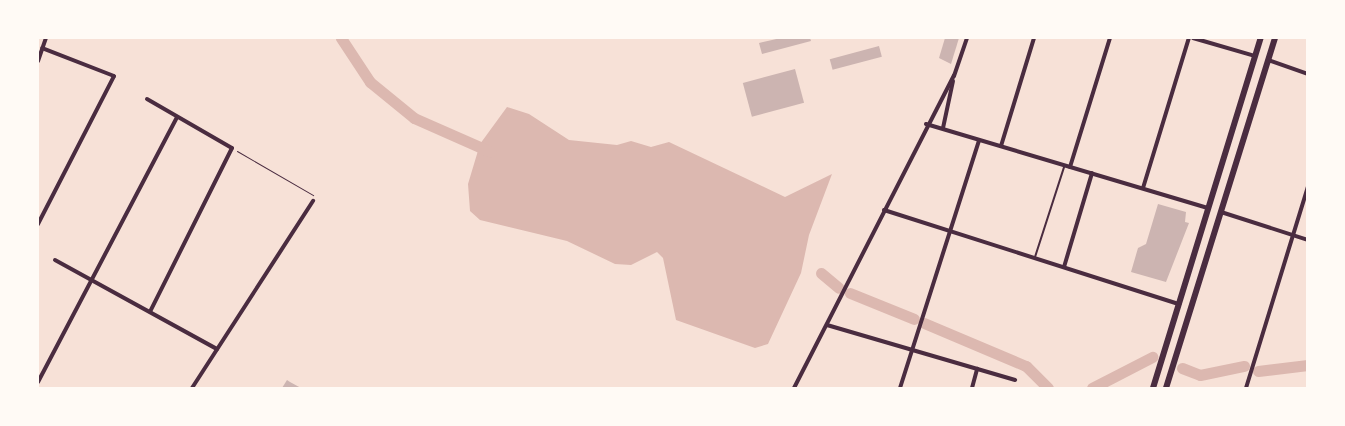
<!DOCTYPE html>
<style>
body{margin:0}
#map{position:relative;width:1345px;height:426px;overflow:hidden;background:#f7e1d7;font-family:"Asap Condensed",sans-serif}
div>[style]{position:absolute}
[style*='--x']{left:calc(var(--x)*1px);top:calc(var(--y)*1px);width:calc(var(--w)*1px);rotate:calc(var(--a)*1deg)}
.water>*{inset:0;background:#dcb8b0}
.river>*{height:11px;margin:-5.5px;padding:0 5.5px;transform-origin:5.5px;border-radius:5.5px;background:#dcb8b0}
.building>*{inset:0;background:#ccb4b1;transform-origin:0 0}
.path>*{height:1px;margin:-0.5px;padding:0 0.5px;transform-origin:0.5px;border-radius:0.5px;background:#4a2c40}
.service>*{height:2px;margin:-1px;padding:0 1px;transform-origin:1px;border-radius:1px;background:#4a2c40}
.minor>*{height:4px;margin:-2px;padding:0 2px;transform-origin:2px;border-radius:2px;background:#4a2c40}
.primary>*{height:6px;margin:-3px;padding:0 3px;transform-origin:3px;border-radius:3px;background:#4a2c40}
span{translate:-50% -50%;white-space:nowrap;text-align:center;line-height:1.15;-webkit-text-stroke:4px #fffaf5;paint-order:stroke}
.frame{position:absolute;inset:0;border:39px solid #fffaf5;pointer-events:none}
</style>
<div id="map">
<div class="water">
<div style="clip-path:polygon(507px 107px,529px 114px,569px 140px,617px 145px,631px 141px,651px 147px,669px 142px,785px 197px,832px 174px,809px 235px,801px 273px,768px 344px,755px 348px,676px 320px,663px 258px,657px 252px,631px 265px,615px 264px,567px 241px,480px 220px,470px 211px,468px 184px,480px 144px)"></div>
</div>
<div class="river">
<div style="--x:341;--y:38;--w:53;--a:56.6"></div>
<div style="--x:370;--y:82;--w:57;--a:39.3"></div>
<div style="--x:414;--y:118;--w:84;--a:23.8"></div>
<div style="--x:821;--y:273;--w:23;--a:40"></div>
<div style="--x:850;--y:293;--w:69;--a:22.1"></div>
<div style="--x:924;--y:323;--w:111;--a:22.9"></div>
<div style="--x:1026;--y:366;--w:31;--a:45"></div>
<div style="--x:1182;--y:368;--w:19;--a:21"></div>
<div style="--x:1200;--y:375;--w:45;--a:-11.6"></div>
<div style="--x:1258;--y:371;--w:50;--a:-6.8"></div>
<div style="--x:1092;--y:388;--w:68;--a:-27.3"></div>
</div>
<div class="building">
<div style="clip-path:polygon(781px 38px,810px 38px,811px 41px,762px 54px,759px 43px)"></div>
<div style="clip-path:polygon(945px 38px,959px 38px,951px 64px,939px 58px)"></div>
<div style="left:879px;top:46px;width:11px;height:51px;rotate:75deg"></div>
<div style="left:795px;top:69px;width:35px;height:54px;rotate:75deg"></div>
<div style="clip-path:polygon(1158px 204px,1186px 212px,1185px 222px,1189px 223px,1166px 282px,1131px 272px,1138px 248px,1146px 244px)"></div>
<div style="clip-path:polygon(287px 380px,290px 382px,301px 388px,282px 388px)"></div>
</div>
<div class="path">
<div style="--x:237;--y:151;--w:88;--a:30.1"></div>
</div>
<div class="service">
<div style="--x:1035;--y:257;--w:95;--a:-72.1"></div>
</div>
<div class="minor">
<div style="--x:1193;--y:38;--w:65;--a:16.2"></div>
<div style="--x:1268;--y:60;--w:42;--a:19.3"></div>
<div style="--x:38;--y:61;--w:24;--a:-71"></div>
<div style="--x:147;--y:99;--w:98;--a:30"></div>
<div style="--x:232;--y:148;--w:183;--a:116.6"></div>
<div style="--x:926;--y:124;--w:294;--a:16.6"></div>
<div style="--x:943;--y:128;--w:48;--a:-78"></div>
<div style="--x:1001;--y:146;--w:113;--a:-73"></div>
<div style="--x:1070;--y:167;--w:135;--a:-72.8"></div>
<div style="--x:1143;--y:188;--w:157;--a:-73"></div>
<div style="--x:884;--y:210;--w:310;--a:17.7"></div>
<div style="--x:1221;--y:212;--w:91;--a:17.8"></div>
<div style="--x:38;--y:224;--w:166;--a:-62.8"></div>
<div style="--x:114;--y:76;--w:77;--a:-158.7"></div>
<div style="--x:55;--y:260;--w:185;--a:28.8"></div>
<div style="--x:1064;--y:267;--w:98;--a:-73.4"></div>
<div style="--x:827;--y:325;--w:196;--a:16.3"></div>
<div style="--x:38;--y:382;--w:299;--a:-62.3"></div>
<div style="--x:192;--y:388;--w:223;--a:-57.1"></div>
<div style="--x:794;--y:388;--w:351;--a:-62.9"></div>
<div style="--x:954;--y:76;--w:40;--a:-71.1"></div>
<div style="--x:900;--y:388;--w:260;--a:-72.3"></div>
<div style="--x:972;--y:388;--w:20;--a:-75"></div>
<div style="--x:1246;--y:388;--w:211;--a:-72.9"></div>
</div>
<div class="primary">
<div style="--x:1153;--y:388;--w:366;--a:-72.9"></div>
<div style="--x:1166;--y:388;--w:367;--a:-72.7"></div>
</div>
<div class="frame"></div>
</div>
